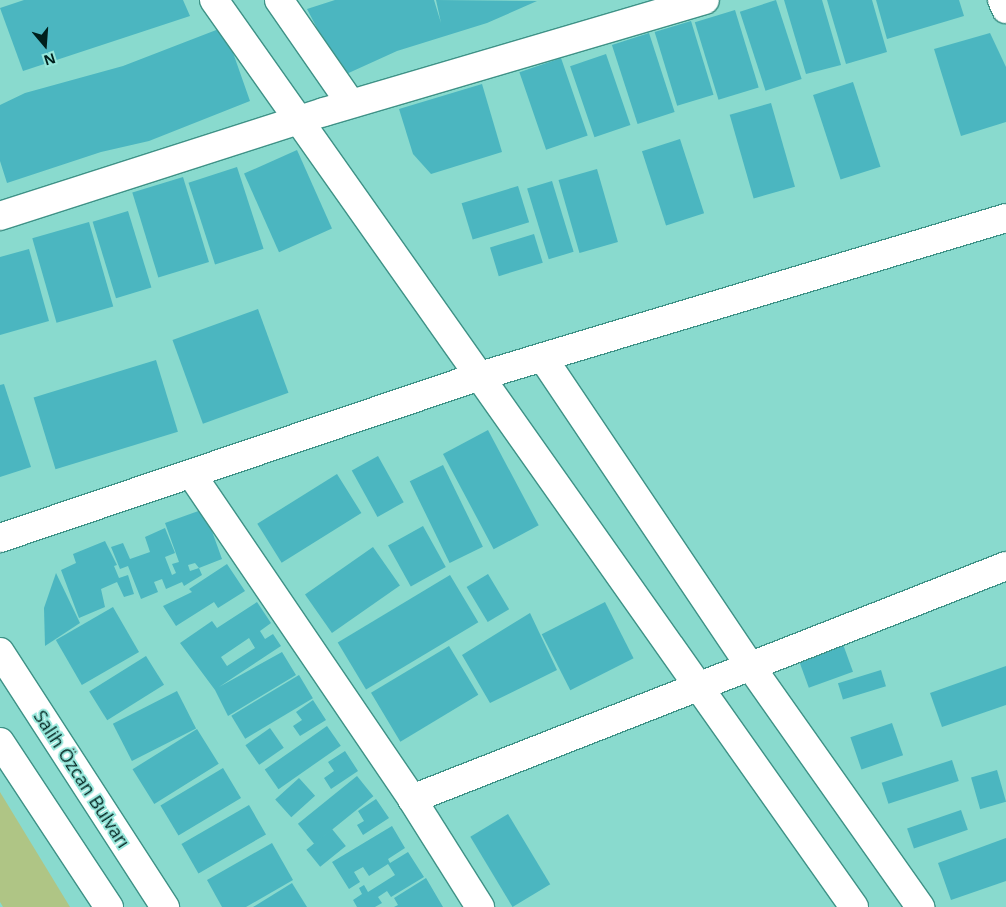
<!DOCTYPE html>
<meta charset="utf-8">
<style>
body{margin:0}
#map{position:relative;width:1006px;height:907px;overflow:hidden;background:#89dace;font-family:"Open Sans",sans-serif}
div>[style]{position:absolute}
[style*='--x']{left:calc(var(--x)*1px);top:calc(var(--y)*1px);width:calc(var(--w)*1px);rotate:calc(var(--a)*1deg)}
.green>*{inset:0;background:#afc585}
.building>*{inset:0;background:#4bb6c0;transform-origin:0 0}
.roads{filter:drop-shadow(1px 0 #3f9287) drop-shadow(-1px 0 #3f9287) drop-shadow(0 1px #3f9287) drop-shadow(0 -1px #3f9287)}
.minor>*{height:28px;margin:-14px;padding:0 14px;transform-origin:14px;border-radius:14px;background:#fff}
.major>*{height:28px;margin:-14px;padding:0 14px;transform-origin:14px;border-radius:14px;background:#fff}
span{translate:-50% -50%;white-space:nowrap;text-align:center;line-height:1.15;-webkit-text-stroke:4px #96e7db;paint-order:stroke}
.street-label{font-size:18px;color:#00201c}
.north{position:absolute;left:20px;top:20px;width:50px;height:50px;-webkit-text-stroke:4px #96e7db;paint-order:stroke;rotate:162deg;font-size:14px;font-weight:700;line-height:20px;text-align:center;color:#00201c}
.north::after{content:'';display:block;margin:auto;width:18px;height:22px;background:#00201c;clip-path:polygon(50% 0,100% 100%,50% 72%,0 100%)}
</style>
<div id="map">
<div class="green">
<div style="clip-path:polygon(0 792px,70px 907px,3px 907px,0 902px)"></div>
</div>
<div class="building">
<div style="clip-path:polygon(24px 0,183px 0,190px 16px,23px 71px,0 8px)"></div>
<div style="clip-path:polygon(335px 0,434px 0,441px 23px,436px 0,537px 1px,487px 23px,397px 51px,342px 76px,307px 9px)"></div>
<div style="left:776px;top:0;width:83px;height:38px;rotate:72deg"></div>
<div style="clip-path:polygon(784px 0,822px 0,841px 65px,806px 74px)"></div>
<div style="clip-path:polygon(827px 0,872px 0,887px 52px,846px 64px)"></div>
<div style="clip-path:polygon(876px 0,959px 0,964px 16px,887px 39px)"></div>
<div style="left:735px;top:10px;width:81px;height:42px;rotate:73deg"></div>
<div style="left:691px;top:21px;width:77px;height:38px;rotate:73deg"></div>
<div style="clip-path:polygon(224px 27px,250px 101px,149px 141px,101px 152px,7px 183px,0 161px,0 105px,25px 93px,123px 66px)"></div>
<div style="left:649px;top:33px;width:83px;height:39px;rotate:72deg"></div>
<div style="clip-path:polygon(990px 33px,1006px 67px,1006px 122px,961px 136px,934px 49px)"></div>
<div style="left:606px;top:54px;width:75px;height:38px;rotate:71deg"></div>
<div style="left:561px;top:58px;width:82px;height:44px;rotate:71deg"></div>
<div style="left:853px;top:82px;width:89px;height:42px;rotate:72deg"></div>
<div style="clip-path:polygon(482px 84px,502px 152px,431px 174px,413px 154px,399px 109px)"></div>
<div style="left:771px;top:103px;width:87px;height:43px;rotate:74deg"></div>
<div style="left:680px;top:139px;width:78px;height:40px;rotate:72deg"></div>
<div style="left:297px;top:150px;width:86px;height:58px;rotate:66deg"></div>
<div style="left:237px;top:167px;width:86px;height:51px;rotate:72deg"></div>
<div style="left:597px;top:169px;width:76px;height:40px;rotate:74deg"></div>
<div style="left:183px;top:177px;width:89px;height:53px;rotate:73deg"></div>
<div style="left:552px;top:181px;width:74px;height:26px;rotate:73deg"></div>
<div style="left:518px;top:186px;width:38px;height:59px;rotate:73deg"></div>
<div style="left:128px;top:211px;width:80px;height:37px;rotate:73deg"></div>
<div style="left:89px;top:222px;width:88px;height:59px;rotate:74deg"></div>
<div style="left:534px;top:234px;width:30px;height:46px;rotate:73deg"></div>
<div style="clip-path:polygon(29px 249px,49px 321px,0 335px,0 257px)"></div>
<div style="left:258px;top:309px;width:89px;height:91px;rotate:70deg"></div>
<div style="left:156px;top:360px;width:75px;height:128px;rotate:73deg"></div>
<div style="clip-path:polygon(4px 384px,31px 467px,0 477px,0 385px)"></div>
<div style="left:488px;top:430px;width:108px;height:51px;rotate:62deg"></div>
<div style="left:378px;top:456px;width:53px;height:30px;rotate:61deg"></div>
<div style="left:443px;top:465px;width:91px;height:37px;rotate:64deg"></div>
<div style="left:337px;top:474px;width:46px;height:94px;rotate:58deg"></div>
<div style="clip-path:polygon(204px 509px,222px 559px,199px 568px,195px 563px,188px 565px,190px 571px,199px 568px,202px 575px,184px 586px,182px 582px,166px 589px,162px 579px,154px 582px,158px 592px,141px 599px,128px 566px,120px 569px,111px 547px,123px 543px,130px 559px,150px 552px,145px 537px,165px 528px,175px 553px,165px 557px,172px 575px,176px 573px,172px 564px,179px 562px,165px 523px)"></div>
<div style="left:423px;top:526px;width:47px;height:40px;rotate:61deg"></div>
<div style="clip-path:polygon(105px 541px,117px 565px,114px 566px,119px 578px,128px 575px,134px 594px,124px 597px,117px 582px,101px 589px,105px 607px,79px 618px,61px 570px,76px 563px,73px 554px)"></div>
<div style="left:373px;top:547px;width:47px;height:83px;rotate:55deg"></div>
<div style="clip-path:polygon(227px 564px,245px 591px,218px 608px,214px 602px,176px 626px,163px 606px,192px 592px,189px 589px)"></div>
<div style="clip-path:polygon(56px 573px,80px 623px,45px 646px,44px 608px)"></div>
<div style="left:488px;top:574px;width:41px;height:25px;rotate:59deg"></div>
<div style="left:450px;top:575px;width:55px;height:131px;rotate:59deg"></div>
<div style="clip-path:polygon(evenodd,257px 602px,271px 623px,260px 631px,265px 639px,273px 634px,281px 646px,219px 687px,282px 652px,296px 675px,228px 716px,215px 690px,180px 643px,212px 621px,217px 628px,257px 602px,249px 638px,255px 648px,227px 666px,221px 657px,249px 638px)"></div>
<div style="left:605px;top:602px;width:63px;height:71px;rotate:63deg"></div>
<div style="left:113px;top:607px;width:52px;height:66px;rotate:60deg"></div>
<div style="clip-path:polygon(530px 613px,557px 670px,490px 703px,462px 655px)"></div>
<div style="left:840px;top:636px;width:38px;height:47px;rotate:70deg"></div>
<div style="left:449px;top:646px;width:57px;height:91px;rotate:59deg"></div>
<div style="left:146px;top:656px;width:34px;height:67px;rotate:58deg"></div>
<div style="clip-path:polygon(1006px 666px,1006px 705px,942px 727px,930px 693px)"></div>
<div style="left:881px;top:670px;width:17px;height:45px;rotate:73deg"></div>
<div style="left:299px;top:675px;width:27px;height:79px;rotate:59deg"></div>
<div style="left:177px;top:691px;width:42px;height:72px;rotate:63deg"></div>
<div style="clip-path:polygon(313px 700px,326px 720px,300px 736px,293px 726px,302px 720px,296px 712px)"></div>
<div style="left:892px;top:723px;width:34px;height:44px;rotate:71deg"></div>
<div style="left:327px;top:726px;width:24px;height:76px;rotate:55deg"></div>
<div style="left:270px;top:728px;width:24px;height:30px;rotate:55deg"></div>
<div style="left:197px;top:729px;width:41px;height:76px;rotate:58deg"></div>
<div style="clip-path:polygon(345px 751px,358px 771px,331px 789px,324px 778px,334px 771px,328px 762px)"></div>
<div style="left:952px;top:760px;width:22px;height:74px;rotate:72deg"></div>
<div style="left:223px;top:768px;width:35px;height:73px;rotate:59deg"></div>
<div style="left:997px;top:770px;width:33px;height:27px;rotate:74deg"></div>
<div style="left:357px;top:776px;width:26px;height:76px;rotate:51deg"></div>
<div style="left:299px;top:778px;width:24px;height:32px;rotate:48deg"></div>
<div style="clip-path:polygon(376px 799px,389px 818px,363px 835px,357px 825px,364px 821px,358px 811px)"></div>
<div style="left:249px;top:805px;width:34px;height:78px;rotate:60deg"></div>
<div style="left:961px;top:810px;width:21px;height:57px;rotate:71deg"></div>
<div style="left:508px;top:814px;width:82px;height:44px;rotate:59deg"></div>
<div style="clip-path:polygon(392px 826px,405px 848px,388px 859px,390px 863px,408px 852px,424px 877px,391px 897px,387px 891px,378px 897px,382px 903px,375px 907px,357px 907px,353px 900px,362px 894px,359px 888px,364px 885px,368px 892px,395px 875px,388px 864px,369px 876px,363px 867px,354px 872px,360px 882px,349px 889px,332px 862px)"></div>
<div style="left:332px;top:829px;width:22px;height:33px;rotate:51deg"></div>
<div style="clip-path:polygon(1006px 838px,1006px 881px,951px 900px,938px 863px)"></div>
<div style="clip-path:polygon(272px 843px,293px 880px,246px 907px,222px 907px,207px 880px)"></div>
<div style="clip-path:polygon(426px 878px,443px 907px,394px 907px,398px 905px,394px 898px)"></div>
<div style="clip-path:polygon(292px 883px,307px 907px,253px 907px)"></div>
</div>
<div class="roads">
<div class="minor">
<div style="--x:214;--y:0;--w:1110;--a:54.79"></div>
<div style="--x:279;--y:0;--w:126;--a:55.3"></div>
<div style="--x:1002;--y:0;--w:10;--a:66"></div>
<div style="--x:0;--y:216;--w:340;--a:-17.8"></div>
<div style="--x:324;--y:112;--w:397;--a:-16.4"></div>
<div style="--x:543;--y:358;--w:372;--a:56.1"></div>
<div style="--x:751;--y:667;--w:294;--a:54.8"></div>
<div style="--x:192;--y:475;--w:392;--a:55.8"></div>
<div style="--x:412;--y:799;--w:128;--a:57.8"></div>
<div style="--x:0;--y:538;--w:507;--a:-18.65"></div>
<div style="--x:480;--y:376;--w:549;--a:-16.72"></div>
<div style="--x:412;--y:799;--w:638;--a:-21.42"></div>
</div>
<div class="major">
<div style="--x:0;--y:652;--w:304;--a:57.1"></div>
<div style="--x:0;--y:742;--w:198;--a:56.6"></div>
</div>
</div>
<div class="street-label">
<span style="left:82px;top:779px;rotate:57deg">Salih Özcan Bulvarı</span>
</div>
<div class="north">N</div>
</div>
